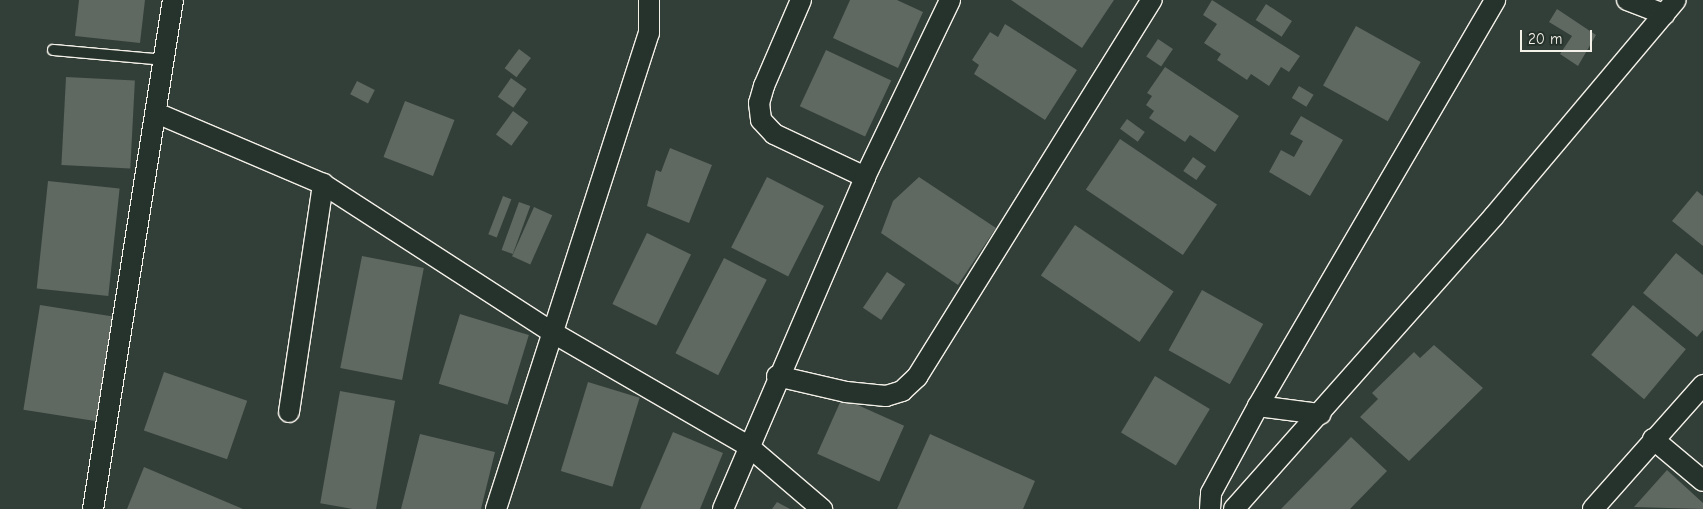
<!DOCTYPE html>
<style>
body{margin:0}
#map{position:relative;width:1703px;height:509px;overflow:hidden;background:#323e38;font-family:"Comic Neue",sans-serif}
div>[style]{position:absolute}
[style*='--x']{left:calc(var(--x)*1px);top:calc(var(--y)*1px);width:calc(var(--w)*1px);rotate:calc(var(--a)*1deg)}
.building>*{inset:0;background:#5f6861;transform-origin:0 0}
.roads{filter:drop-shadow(1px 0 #f4f1e8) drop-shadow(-1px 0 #f4f1e8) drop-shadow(0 1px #f4f1e8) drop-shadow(0 -1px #f4f1e8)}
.service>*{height:10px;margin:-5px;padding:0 5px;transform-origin:5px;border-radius:5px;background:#26332d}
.minor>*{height:20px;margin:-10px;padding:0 10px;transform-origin:10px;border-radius:10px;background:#26332d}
span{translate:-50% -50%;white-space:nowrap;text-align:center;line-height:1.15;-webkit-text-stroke:5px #26332d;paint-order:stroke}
.scale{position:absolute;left:1520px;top:30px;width:72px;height:22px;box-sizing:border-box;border:2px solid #f4f1e8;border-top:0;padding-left:6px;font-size:15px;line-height:18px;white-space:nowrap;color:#f4f1e8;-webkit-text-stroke:4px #26332d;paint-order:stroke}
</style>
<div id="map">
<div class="building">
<div style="clip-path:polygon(79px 0,145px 0,140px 43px,75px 36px)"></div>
<div style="clip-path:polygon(850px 0,897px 0,923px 12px,898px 68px,833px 38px)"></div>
<div style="clip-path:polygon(1011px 0,1114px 0,1082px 48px)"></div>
<div style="clip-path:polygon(1212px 0,1300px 56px,1289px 72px,1281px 67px,1269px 86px,1251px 74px,1247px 80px,1217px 60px,1221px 54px,1204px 43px,1217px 24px,1203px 15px)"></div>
<div style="left:1266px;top:4px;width:31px;height:19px;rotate:33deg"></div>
<div style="clip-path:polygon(1557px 9px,1596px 35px,1578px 66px,1560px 54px,1572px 36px,1549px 22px)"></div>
<div style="clip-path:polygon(1005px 24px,1077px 70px,1045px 120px,974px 74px,979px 65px,972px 60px,990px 32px,998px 37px)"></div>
<div style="left:1356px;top:26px;width:74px;height:68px;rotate:29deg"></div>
<div style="left:1158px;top:39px;width:18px;height:21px;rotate:34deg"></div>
<div style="left:519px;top:49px;width:15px;height:24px;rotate:37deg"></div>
<div style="left:826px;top:50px;width:72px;height:62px;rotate:25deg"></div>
<div style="clip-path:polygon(1165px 67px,1239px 116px,1215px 152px,1190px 135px,1185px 142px,1149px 118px,1154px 111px,1146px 105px,1152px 96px,1147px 93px)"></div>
<div style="left:66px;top:77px;width:69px;height:88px;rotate:3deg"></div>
<div style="left:511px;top:78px;width:19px;height:23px;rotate:35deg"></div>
<div style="left:357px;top:81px;width:20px;height:15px;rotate:27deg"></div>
<div style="left:1299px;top:86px;width:17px;height:14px;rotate:31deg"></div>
<div style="left:405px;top:101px;width:53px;height:60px;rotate:21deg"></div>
<div style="left:513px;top:111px;width:19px;height:29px;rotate:36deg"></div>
<div style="clip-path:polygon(1301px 116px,1343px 140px,1310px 196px,1269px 172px,1281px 150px,1294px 157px,1303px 141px,1290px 134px)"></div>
<div style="left:1127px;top:119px;width:22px;height:12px;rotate:36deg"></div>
<div style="left:1120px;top:139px;width:117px;height:61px;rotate:34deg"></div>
<div style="clip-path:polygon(670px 148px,712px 165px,689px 223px,647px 206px,656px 170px,661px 172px)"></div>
<div style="left:1193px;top:157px;width:16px;height:17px;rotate:35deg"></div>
<div style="left:767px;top:177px;width:64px;height:79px;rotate:27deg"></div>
<div style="clip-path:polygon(919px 177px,996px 228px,958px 285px,881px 233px,893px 201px)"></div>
<div style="left:48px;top:181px;width:72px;height:108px;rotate:6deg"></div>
<div style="clip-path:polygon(1697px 191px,1703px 196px,1703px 246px,1672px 221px)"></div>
<div style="left:503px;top:196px;width:9px;height:41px;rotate:21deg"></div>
<div style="left:519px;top:202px;width:12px;height:51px;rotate:20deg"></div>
<div style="left:534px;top:207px;width:20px;height:54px;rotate:24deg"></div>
<div style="left:1075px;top:225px;width:119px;height:61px;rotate:34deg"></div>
<div style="left:647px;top:233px;width:49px;height:79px;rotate:26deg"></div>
<div style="clip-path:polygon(1676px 253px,1703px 275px,1703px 330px,1697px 337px,1643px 293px)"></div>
<div style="left:362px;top:256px;width:63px;height:114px;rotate:11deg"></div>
<div style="left:724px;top:258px;width:48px;height:107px;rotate:27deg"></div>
<div style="left:887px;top:272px;width:22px;height:43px;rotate:34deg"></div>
<div style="left:1202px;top:290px;width:70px;height:69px;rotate:29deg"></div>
<div style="left:40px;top:305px;width:74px;height:106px;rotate:9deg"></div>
<div style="left:1633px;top:305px;width:69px;height:65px;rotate:40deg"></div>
<div style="left:460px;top:314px;width:72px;height:73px;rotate:17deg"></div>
<div style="clip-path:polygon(1434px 345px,1483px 388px,1409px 461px,1360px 417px,1378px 399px,1372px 393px,1414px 352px,1420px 358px)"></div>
<div style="left:164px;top:372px;width:88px;height:62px;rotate:19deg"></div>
<div style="left:1155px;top:376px;width:64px;height:66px;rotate:31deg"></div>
<div style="left:588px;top:382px;width:54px;height:93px;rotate:17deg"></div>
<div style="left:340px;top:391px;width:56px;height:114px;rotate:10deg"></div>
<div style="left:842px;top:398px;width:68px;height:61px;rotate:24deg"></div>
<div style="clip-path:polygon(673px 432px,723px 453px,700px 509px,640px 509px)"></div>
<div style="clip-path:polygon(420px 434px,495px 452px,481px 509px,401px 509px)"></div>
<div style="clip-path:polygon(930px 434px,1035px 481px,1023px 509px,897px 509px)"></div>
<div style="clip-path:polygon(1351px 437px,1387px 471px,1350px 509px,1281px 509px)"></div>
<div style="clip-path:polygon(144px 467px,243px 509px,127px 509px)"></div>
<div style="clip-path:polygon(1667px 470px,1703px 503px,1703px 509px,1634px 507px)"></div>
<div style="clip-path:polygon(777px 502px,790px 509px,772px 509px)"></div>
</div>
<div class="roads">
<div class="service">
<div style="--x:53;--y:50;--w:113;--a:5.1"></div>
</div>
<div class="minor">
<div style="--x:801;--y:0;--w:94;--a:113.3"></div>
<div style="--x:764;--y:86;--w:18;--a:106"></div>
<div style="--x:759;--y:103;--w:17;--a:83"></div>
<div style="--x:761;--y:120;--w:19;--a:47"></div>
<div style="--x:774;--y:134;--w:101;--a:25.3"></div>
<div style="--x:1627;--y:0;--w:40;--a:21"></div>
<div style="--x:159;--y:114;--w:178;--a:23.1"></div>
<div style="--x:323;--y:184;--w:270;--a:32.9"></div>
<div style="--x:550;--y:331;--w:228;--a:30.1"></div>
<div style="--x:747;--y:445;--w:99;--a:40.5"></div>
<div style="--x:777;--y:376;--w:71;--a:13.1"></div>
<div style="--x:846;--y:392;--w:40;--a:5.7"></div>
<div style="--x:886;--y:396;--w:17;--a:-17"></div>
<div style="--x:902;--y:391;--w:21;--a:-43"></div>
<div style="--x:917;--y:377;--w:444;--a:-58.1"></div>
<div style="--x:1258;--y:406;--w:63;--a:7.4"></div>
<div style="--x:289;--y:412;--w:231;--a:-81.5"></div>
<div style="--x:1653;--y:439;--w:65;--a:40"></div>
<div style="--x:93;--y:509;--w:515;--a:-81.07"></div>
<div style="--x:496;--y:509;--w:500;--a:-72.2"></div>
<div style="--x:649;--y:33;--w:33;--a:-90"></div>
<div style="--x:723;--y:509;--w:361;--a:-66.8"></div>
<div style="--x:865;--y:177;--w:196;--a:-64.3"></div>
<div style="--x:1210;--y:509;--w:16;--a:-86"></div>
<div style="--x:1211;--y:493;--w:99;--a:-61.6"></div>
<div style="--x:1258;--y:406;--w:470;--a:-59.7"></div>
<div style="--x:1234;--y:509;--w:392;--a:-48.4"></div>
<div style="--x:1494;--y:216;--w:282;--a:-49.9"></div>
<div style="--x:1593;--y:509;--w:166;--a:-48.4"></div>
</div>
</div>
<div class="scale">20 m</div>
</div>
